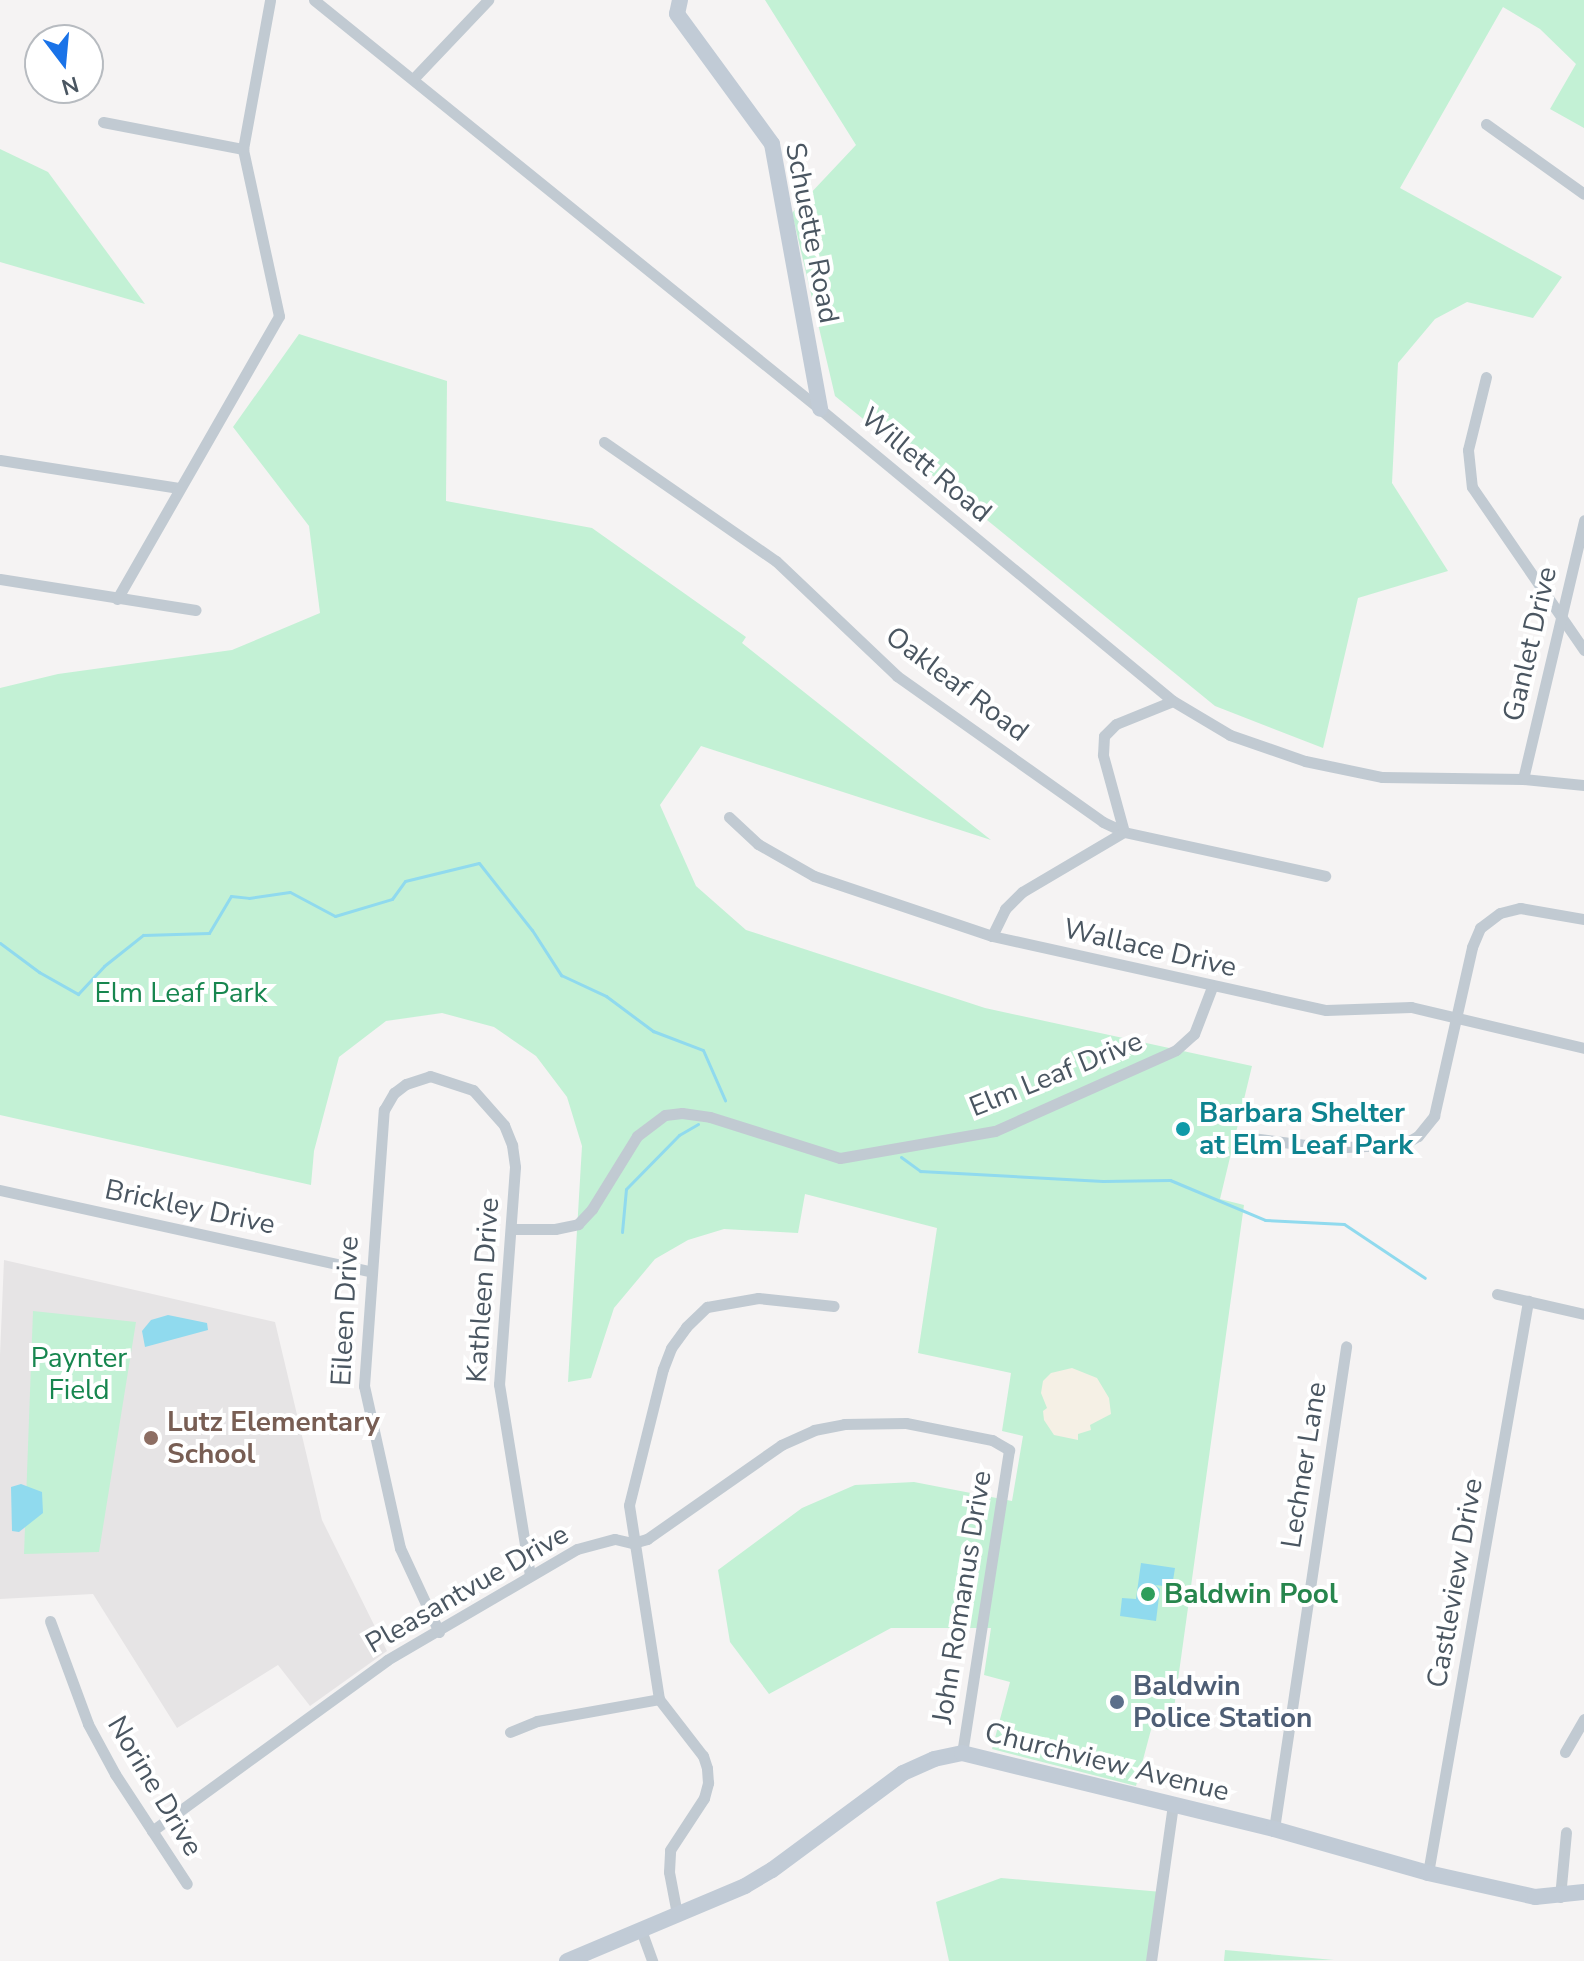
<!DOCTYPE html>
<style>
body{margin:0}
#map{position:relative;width:1584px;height:1961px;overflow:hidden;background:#f5f3f3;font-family:"Nunito Sans",sans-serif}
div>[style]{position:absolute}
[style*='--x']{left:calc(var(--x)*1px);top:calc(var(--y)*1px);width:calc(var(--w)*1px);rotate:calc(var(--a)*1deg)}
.education>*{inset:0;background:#e6e4e5}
.green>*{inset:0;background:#c3f1d5}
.sand>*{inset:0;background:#f5f0e5}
.water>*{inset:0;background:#90daee}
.stream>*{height:3px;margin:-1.5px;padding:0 1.5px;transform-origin:1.5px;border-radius:1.5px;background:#90daee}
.street>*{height:11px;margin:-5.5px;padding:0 5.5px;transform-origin:5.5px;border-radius:5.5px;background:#c1cad2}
.secondary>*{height:16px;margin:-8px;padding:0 8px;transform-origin:8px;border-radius:8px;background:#c1cbd6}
.dots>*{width:22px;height:22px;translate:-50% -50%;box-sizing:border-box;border:4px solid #fff;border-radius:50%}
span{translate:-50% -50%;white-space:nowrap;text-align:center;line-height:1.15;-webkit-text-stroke:8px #fff;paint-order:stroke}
.street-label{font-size:28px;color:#4a5661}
.park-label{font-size:28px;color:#17864f}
.culture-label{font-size:28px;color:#0d838f;font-weight:700}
.left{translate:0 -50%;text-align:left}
.education-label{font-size:28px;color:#785e54;font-weight:700}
.leisure-label{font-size:28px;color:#27864d;font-weight:700}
.service-label{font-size:28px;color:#4e5e75;font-weight:700}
.north{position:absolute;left:24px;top:24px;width:80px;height:80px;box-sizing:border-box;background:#fff;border:2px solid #b7bbc0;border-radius:50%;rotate:164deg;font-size:22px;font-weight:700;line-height:32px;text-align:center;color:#4a5661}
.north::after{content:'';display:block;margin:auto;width:28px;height:36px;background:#1a73e8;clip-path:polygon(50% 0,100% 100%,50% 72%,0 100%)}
</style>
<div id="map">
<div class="education">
<div style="clip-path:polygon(4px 1260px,275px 1322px,322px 1520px,387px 1651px,310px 1706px,278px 1665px,177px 1728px,93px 1594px,0 1599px,0 1355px)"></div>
</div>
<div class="green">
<div style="clip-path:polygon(765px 0,1584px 0,1584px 128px,1550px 109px,1576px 64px,1540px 29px,1503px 7px,1400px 188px,1562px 277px,1533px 318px,1467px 302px,1435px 319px,1398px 363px,1392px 483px,1448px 571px,1358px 598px,1323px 748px,1215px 706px,835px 396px,792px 213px,856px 145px)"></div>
<div style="clip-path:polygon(0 149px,48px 172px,145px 304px,0 262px)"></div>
<div style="clip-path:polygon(299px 334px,447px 381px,446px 501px,592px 528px,746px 637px,742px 643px,991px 840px,701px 746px,660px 805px,696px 886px,746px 930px,985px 1008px,1252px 1066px,1220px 1199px,1244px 1205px,1171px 1730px,1152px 1726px,1136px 1786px,992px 1749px,1010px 1682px,984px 1675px,991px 1628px,891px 1628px,769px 1694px,730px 1642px,718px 1570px,802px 1508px,855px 1485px,914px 1482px,1012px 1501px,1023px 1436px,1002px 1431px,1011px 1373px,918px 1353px,937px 1228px,805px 1194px,798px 1233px,724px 1229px,688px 1240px,655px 1259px,614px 1308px,591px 1378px,568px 1382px,582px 1146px,567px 1097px,536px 1056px,494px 1027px,442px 1013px,386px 1021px,339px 1057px,314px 1151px,311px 1185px,0 1115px,0 688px,58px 674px,232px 650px,320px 613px,309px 526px,233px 427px)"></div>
<div style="clip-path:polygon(33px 1311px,136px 1322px,99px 1552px,24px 1554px)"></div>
<div style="clip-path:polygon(1001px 1878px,1162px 1892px,1151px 1961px,949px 1961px,936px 1902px)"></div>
<div style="clip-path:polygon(1225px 1950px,1334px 1960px,1224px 1961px)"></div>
</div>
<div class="sand">
<div style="clip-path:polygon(1072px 1368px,1097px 1378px,1109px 1398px,1111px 1414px,1090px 1425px,1091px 1430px,1078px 1434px,1078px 1440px,1054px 1435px,1044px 1420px,1043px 1411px,1047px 1408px,1041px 1393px,1043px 1381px,1051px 1373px)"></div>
</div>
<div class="water">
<div style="clip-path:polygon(168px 1315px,207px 1323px,208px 1330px,145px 1347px,142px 1331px,151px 1320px)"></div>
<div style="clip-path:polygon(21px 1484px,42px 1492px,43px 1513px,19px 1532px,12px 1531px,11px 1487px)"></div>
<div style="clip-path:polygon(1141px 1563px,1175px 1568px,1172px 1587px,1155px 1585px,1160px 1589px,1156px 1621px,1120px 1616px,1122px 1598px,1136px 1599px)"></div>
</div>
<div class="stream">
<div style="--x:0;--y:943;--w:49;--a:36.6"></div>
<div style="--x:39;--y:972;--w:45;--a:29.4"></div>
<div style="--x:78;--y:994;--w:38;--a:-47"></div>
<div style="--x:104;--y:966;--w:50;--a:-38.5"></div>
<div style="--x:143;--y:935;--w:66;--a:-1.7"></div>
<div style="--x:209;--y:933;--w:43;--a:-59.3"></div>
<div style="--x:231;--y:896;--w:18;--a:6"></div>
<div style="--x:249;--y:898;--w:41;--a:-8.3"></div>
<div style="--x:290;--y:892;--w:51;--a:28.1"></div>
<div style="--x:335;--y:916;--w:59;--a:-16.6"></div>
<div style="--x:392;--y:899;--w:22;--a:-54"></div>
<div style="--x:405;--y:881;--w:76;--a:-13.7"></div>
<div style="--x:479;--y:863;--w:85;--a:51.7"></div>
<div style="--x:532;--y:930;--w:54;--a:57.2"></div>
<div style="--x:561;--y:975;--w:50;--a:25"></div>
<div style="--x:606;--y:996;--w:59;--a:36.7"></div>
<div style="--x:653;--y:1031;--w:53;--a:20.8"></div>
<div style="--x:703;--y:1050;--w:55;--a:66.3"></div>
<div style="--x:901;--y:1157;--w:24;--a:36"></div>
<div style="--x:920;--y:1171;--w:183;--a:3.1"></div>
<div style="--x:1103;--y:1181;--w:67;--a:-0.9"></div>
<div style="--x:1170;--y:1180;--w:103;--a:22.8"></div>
<div style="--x:1265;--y:1220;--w:79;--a:2.9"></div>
<div style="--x:1344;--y:1224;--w:97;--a:33.7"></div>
<div style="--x:622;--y:1232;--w:43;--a:-84.7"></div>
<div style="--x:626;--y:1189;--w:76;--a:-45.5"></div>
<div style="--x:679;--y:1135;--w:22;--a:-30"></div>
</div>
<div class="street">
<div style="--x:314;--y:0;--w:651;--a:38.95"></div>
<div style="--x:820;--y:409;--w:458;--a:39.6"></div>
<div style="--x:1173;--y:701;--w:66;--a:30.8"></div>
<div style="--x:1230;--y:735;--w:79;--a:19.1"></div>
<div style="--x:1305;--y:761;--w:79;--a:11.7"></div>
<div style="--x:1382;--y:777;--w:141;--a:0.8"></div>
<div style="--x:1523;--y:779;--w:61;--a:5.6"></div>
<div style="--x:414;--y:78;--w:108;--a:-46.5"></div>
<div style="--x:103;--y:122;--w:143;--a:10.9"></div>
<div style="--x:1486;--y:124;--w:120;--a:35.5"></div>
<div style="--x:1486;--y:377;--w:75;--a:103.9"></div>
<div style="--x:1468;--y:450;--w:37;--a:84"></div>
<div style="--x:1472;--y:487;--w:198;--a:55.5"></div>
<div style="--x:604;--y:442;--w:209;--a:34.7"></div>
<div style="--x:776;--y:561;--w:167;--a:43.5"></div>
<div style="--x:897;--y:676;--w:252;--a:35.3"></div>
<div style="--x:1103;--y:822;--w:23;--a:25"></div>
<div style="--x:1124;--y:832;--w:206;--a:12.3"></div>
<div style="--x:0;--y:460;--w:181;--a:8.9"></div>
<div style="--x:0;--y:579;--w:198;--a:9"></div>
<div style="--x:117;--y:599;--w:326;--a:-60.2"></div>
<div style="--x:279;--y:316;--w:171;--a:-102.2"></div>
<div style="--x:243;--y:149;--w:151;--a:-79.7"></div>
<div style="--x:1523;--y:779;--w:266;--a:-76.7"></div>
<div style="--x:729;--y:817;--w:40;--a:43"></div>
<div style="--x:758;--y:844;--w:64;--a:29.7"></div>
<div style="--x:814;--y:876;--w:188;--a:18.6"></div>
<div style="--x:992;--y:936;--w:342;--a:12.5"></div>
<div style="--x:1326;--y:1010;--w:85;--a:-2"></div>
<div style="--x:1411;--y:1007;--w:178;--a:13.3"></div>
<div style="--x:992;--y:936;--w:30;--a:-64"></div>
<div style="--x:1005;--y:909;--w:24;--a:-45"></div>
<div style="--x:1022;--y:892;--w:118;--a:-30.5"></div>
<div style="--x:1124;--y:832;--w:80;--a:-105.3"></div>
<div style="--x:1103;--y:755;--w:19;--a:-87"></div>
<div style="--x:1104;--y:736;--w:17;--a:-45"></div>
<div style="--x:1116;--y:724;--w:61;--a:-22"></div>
<div style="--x:1252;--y:1138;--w:77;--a:7.5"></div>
<div style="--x:1328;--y:1148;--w:76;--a:-3"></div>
<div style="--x:1404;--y:1144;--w:16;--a:-30"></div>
<div style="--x:1418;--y:1136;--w:26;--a:-51"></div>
<div style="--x:1434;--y:1116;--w:173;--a:-77.3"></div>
<div style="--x:1472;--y:947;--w:21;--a:-67"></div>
<div style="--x:1480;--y:928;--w:25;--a:-37"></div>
<div style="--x:1500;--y:913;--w:21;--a:-14"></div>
<div style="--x:1520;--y:908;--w:65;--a:9.8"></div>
<div style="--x:0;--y:1190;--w:378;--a:12.4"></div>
<div style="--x:511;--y:1229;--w:44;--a:0"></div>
<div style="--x:555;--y:1229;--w:24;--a:-12"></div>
<div style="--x:578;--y:1224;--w:21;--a:-47"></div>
<div style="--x:592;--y:1209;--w:86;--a:-58.3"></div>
<div style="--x:637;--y:1136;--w:35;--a:-37"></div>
<div style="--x:665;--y:1115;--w:17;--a:-7"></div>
<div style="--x:682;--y:1113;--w:28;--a:8"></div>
<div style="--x:710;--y:1117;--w:136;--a:17.5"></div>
<div style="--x:840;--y:1158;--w:157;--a:-9.9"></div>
<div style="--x:995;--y:1131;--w:198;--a:-24.1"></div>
<div style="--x:1176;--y:1050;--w:24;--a:-42"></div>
<div style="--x:1194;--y:1034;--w:50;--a:-69"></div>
<div style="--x:1497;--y:1294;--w:89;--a:12.9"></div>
<div style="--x:50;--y:1621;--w:110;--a:69.7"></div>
<div style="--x:88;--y:1724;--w:57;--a:61.6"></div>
<div style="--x:115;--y:1774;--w:131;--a:56.8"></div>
<div style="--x:439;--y:1632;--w:93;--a:-114.9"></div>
<div style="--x:400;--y:1548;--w:166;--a:-102.5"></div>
<div style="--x:364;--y:1386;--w:277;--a:-85.9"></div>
<div style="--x:384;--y:1110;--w:20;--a:-60"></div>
<div style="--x:394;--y:1093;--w:15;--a:-37"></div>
<div style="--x:406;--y:1084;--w:25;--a:-18"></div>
<div style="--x:430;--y:1076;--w:45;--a:18"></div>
<div style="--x:473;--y:1090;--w:47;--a:48.5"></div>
<div style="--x:504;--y:1125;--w:22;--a:68"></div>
<div style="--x:512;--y:1145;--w:22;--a:82"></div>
<div style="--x:515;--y:1167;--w:218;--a:94.2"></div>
<div style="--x:499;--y:1384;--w:194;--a:80.8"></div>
<div style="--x:510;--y:1732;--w:29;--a:-22"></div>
<div style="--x:537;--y:1721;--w:124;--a:-10.2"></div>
<div style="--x:1565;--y:1752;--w:38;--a:-60"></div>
<div style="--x:1274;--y:1829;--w:488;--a:-81.5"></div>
<div style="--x:152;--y:1831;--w:291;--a:-36"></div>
<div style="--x:387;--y:1660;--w:220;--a:-30.3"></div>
<div style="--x:577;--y:1549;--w:39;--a:-15"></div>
<div style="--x:615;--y:1539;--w:18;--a:13"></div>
<div style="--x:633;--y:1543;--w:15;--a:-16"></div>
<div style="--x:647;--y:1539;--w:164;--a:-35"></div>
<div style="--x:781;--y:1445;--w:36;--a:-24"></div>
<div style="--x:814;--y:1430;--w:31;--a:-11"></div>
<div style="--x:844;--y:1424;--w:62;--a:-0.9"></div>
<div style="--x:906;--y:1423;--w:88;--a:11.2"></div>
<div style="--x:992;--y:1440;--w:20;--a:30"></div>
<div style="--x:1009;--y:1450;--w:307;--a:98.8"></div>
<div style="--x:1428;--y:1873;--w:581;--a:-80.08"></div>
<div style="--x:1560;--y:1897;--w:65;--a:-84.7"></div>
<div style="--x:677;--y:1914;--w:43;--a:-100.8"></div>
<div style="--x:669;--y:1872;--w:22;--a:-87"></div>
<div style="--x:670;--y:1850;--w:62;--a:-56.8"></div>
<div style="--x:704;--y:1798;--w:16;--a:-75"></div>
<div style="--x:708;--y:1783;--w:15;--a:-94"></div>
<div style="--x:707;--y:1768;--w:13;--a:-108"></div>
<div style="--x:703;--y:1756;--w:72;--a:-127.7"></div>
<div style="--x:659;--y:1699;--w:196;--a:-98.8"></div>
<div style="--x:629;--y:1505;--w:140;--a:-76"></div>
<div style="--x:663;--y:1369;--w:22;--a:-69"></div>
<div style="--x:671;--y:1348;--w:26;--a:-54"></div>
<div style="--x:686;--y:1327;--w:29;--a:-44"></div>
<div style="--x:707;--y:1307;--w:52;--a:-10"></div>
<div style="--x:758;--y:1298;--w:76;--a:6"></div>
<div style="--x:641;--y:1930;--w:33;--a:70"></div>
<div style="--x:1151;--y:1961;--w:158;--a:-82"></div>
</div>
<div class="secondary">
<div style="--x:680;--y:0;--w:14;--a:102"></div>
<div style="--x:677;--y:14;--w:161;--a:53.8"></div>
<div style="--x:772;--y:144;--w:269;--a:79.7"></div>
<div style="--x:567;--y:1961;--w:193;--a:-22.8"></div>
<div style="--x:745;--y:1886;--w:31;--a:-31"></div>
<div style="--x:772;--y:1870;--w:163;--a:-36.5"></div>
<div style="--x:903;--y:1773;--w:34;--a:-24"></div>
<div style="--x:934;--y:1759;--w:29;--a:-12"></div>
<div style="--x:962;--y:1753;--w:321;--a:13.7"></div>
<div style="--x:1274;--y:1829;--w:160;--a:15.9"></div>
<div style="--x:1428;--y:1873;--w:110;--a:12.6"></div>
<div style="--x:1535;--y:1897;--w:49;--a:-5.8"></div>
</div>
<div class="dots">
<div style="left:1183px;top:1129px;background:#0f9aa8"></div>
<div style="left:151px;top:1438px;background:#8d6e63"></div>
<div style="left:1148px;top:1594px;background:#2e9e5b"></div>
<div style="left:1117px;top:1702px;background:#5c6f8a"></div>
</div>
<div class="street-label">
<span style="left:812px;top:233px;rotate:79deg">Schuette Road</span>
<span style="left:926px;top:465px;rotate:40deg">Willett Road</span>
<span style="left:1530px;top:644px;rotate:-77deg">Ganlet Drive</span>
<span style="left:957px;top:684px;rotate:37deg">Oakleaf Road</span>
<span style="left:1150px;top:948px;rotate:13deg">Wallace Drive</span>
<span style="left:1056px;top:1074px;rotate:-22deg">Elm Leaf Drive</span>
<span style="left:190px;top:1207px;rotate:12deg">Brickley Drive</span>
<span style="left:483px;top:1290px;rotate:-86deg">Kathleen Drive</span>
<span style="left:345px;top:1311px;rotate:-87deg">Eileen Drive</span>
<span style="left:1304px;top:1465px;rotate:-81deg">Lechner Lane</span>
<span style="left:1455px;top:1583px;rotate:-80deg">Castleview Drive</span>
<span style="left:467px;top:1589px;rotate:-30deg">Pleasantvue Drive</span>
<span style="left:962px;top:1597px;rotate:-81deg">John Romanus Drive</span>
<span style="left:1107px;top:1762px;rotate:14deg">Churchview Avenue</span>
<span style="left:155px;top:1786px;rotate:59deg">Norine Drive</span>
</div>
<div class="park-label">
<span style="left:181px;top:993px">Elm Leaf Park</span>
<span style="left:79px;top:1374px">Paynter<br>Field</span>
</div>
<div class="culture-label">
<span class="left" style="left:1199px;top:1129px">Barbara Shelter<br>at Elm Leaf Park</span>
</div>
<div class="education-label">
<span class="left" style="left:167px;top:1438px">Lutz Elementary<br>School</span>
</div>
<div class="leisure-label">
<span class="left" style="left:1164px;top:1594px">Baldwin Pool</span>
</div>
<div class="service-label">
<span class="left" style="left:1133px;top:1702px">Baldwin<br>Police Station</span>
</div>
<div class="north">N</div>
</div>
